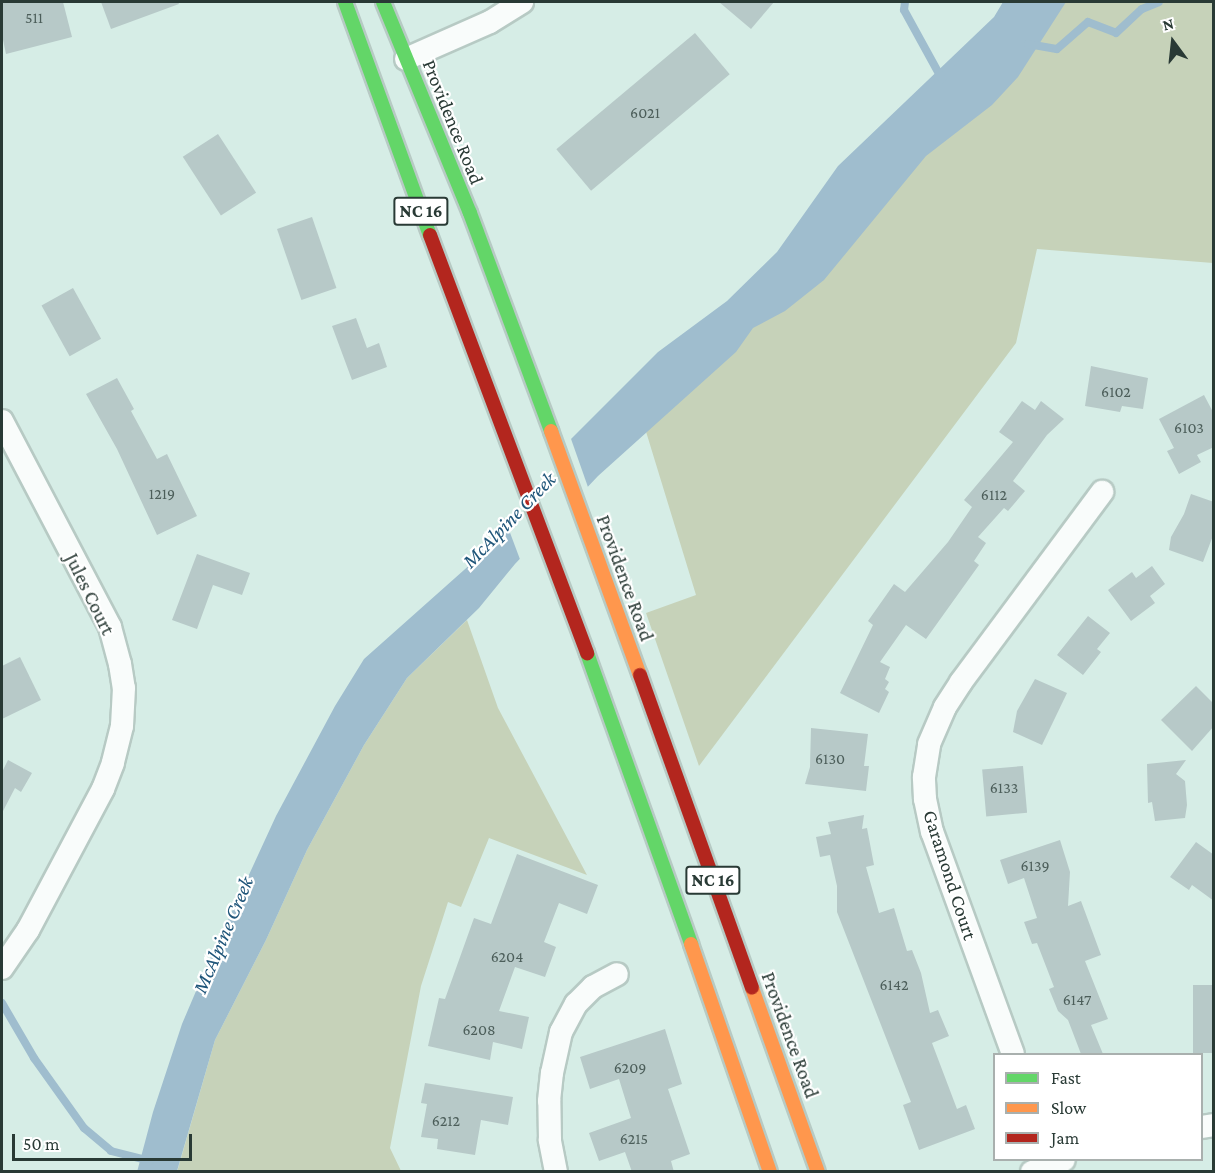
<!DOCTYPE html>
<style>
body{margin:0}
#map{position:relative;width:1215px;height:1173px;overflow:hidden;background:#d6ede6;font-family:"Crimson Pro",serif}
div>[style]{position:absolute}
[style*='--x']{left:calc(var(--x)*1px);top:calc(var(--y)*1px);width:calc(var(--w)*1px);rotate:calc(var(--a)*1deg)}
.forest>*{inset:0;background:#c6d2b9}
.water>*{inset:0;background:#9fbdce}
.pier>*{inset:0;background:#d6ede6}
.stream>*{height:8px;margin:-4px;padding:0 4px;transform-origin:4px;border-radius:4px;background:#9fbdce}
.building>*{inset:0;background:#b7c9c8;transform-origin:0 0}
.roads{filter:drop-shadow(2px 0 #b7cac4) drop-shadow(-2px 0 #b7cac4) drop-shadow(0 2px #b7cac4) drop-shadow(0 -2px #b7cac4)}
.street>*{height:22px;margin:-11px;padding:0 11px;transform-origin:11px;border-radius:11px;background:#f9fcfb}
.fast>*{height:14px;margin:-7px;padding:0 7px;transform-origin:7px;border-radius:7px;background:#63d668}
.slow>*{height:14px;margin:-7px;padding:0 7px;transform-origin:7px;border-radius:7px;background:#ff974d}
.jam>*{height:14px;margin:-7px;padding:0 7px;transform-origin:7px;border-radius:7px;background:#b3261e}
span{translate:-50% -50%;white-space:nowrap;text-align:center;line-height:1.15;-webkit-text-stroke:4.5px #fff;paint-order:stroke}
.number-label{font-size:16px;color:#4c5e5a}
.number-label span{-webkit-text-stroke-width:0}
.shield-label span{padding:2px 4px;background:#fff;border:2px solid;border-radius:4px;-webkit-text-stroke-width:0}
.shield-label{font-size:18px;color:#293a35;font-weight:700}
.street-label{font-size:20px;color:#293a35}
.water-label{font-size:21px;color:#20567a;font-style:italic}
.frame{position:absolute;inset:0;border:3px solid #293a35;pointer-events:none}
.legend{position:absolute;left:993px;top:1053px;width:210px;height:108px;box-sizing:border-box;background:#fff;border:2px solid #a9b0ae;margin:0;padding:8px 10px;list-style:none;font-size:18px;color:#293a35}
.legend li{display:flex;align-items:center;gap:12px;height:30px}
.legend b{width:30px;border:2px solid #a9b0ae}
.north{position:absolute;left:1143px;top:12px;width:60px;height:60px;-webkit-text-stroke:4px #fff;paint-order:stroke;rotate:345deg;font-size:16px;font-weight:700;line-height:24px;text-align:center;color:#293a35}
.north::after{content:'';display:block;margin:auto;width:21px;height:27px;background:#293a35;clip-path:polygon(50% 0,100% 100%,50% 72%,0 100%)}
.scale{position:absolute;left:12px;top:1134px;width:180px;height:27px;box-sizing:border-box;border:3px solid #293a35;border-top:0;padding-left:8px;font-size:18px;line-height:21px;white-space:nowrap;color:#293a35;-webkit-text-stroke:4px #fff;paint-order:stroke}
</style>
<div id="map">
<div class="forest">
<div style="clip-path:polygon(1040px 2px,1213px 2px,1213px 263px,1037px 249px,1016px 343px,699px 766px,646px 613px,696px 595px,640px 412px)"></div>
<div style="clip-path:polygon(467px 620px,498px 708px,587px 875px,489px 838px,461px 907px,448px 902px,421px 986px,390px 1148px,401px 1171px,177px 1172px,215px 1040px,266px 940px,307px 850px,364px 745px,407px 678px)"></div>
</div>
<div class="water">
<div style="clip-path:polygon(1003px 2px,1066px 2px,1018px 77px,992px 105px,926px 156px,824px 280px,785px 311px,753px 328px,736px 352px,598px 476px,515px 564px,479px 608px,407px 678px,364px 745px,307px 850px,266px 940px,215px 1040px,177px 1171px,137px 1172px,153px 1112px,182px 1024px,205px 970px,276px 816px,335px 706px,364px 659px,473px 562px,536px 474px,658px 352px,727px 301px,777px 252px,838px 166px,994px 17px)"></div>
</div>
<div class="pier">
<div style="clip-path:polygon(570px 436px,589px 490px,521px 562px,503px 514px,533px 472px)"></div>
</div>
<div class="stream">
<div style="--x:905;--y:2;--w:8;--a:97"></div>
<div style="--x:904;--y:10;--w:79;--a:61.2"></div>
<div style="--x:1028;--y:44;--w:29;--a:10"></div>
<div style="--x:1057;--y:49;--w:41;--a:-41.1"></div>
<div style="--x:1088;--y:22;--w:30;--a:21"></div>
<div style="--x:1116;--y:33;--w:35;--a:-43"></div>
<div style="--x:1142;--y:9;--w:18;--a:-22"></div>
<div style="--x:2;--y:1003;--w:64;--a:59.8"></div>
<div style="--x:34;--y:1058;--w:86;--a:54.5"></div>
<div style="--x:84;--y:1128;--w:35;--a:40"></div>
<div style="--x:111;--y:1151;--w:40;--a:14.4"></div>
</div>
<div class="building">
<div style="clip-path:polygon(2px 2px,63px 2px,72px 37px,6px 54px,2px 35px)"></div>
<div style="clip-path:polygon(101px 2px,178px 2px,179px 4px,111px 29px)"></div>
<div style="clip-path:polygon(719px 2px,774px 2px,751px 29px)"></div>
<div style="left:695px;top:33px;width:54px;height:181px;rotate:50deg"></div>
<div style="left:218px;top:134px;width:70px;height:42px;rotate:57deg"></div>
<div style="left:312px;top:217px;width:75px;height:37px;rotate:71deg"></div>
<div style="left:73px;top:288px;width:58px;height:36px;rotate:61deg"></div>
<div style="clip-path:polygon(356px 318px,367px 348px,379px 343px,387px 367px,352px 380px,332px 326px)"></div>
<div style="clip-path:polygon(1091px 366px,1148px 378px,1143px 409px,1122px 406px,1120px 412px,1085px 406px)"></div>
<div style="clip-path:polygon(117px 378px,134px 409px,131px 411px,157px 459px,167px 454px,197px 516px,157px 535px,117px 449px,86px 394px)"></div>
<div style="clip-path:polygon(1204px 395px,1214px 414px,1214px 447px,1197px 455px,1201px 462px,1179px 474px,1167px 451px,1174px 448px,1159px 419px)"></div>
<div style="clip-path:polygon(1022px 401px,1035px 410px,1041px 401px,1064px 419px,1047px 435px,1013px 481px,1025px 491px,1008px 511px,1004px 508px,978px 537px,986px 543px,974px 561px,979px 565px,926px 639px,906px 625px,880px 662px,890px 667px,885px 679px,889px 682px,885px 689px,889px 692px,879px 713px,840px 693px,873px 625px,868px 621px,894px 584px,905px 592px,948px 542px,972px 507px,964px 500px,1013px 442px,999px 432px)"></div>
<div style="clip-path:polygon(1191px 494px,1214px 502px,1214px 533px,1203px 562px,1169px 550px,1171px 537px,1184px 514px)"></div>
<div style="clip-path:polygon(197px 554px,250px 573px,242px 595px,213px 585px,197px 629px,172px 620px)"></div>
<div style="clip-path:polygon(1152px 566px,1165px 584px,1150px 596px,1155px 603px,1131px 621px,1108px 590px,1132px 572px,1136px 578px)"></div>
<div style="clip-path:polygon(1088px 616px,1110px 633px,1097px 649px,1101px 652px,1083px 675px,1057px 655px)"></div>
<div style="clip-path:polygon(20px 657px,41px 700px,2px 719px,2px 666px)"></div>
<div style="clip-path:polygon(1035px 679px,1067px 693px,1042px 745px,1013px 732px,1017px 711px)"></div>
<div style="clip-path:polygon(1196px 686px,1214px 704px,1214px 726px,1192px 751px,1161px 720px)"></div>
<div style="clip-path:polygon(811px 728px,868px 734px,864px 766px,869px 766px,866px 791px,805px 784px,810px 767px)"></div>
<div style="clip-path:polygon(8px 760px,32px 773px,21px 792px,15px 788px,2px 813px,2px 772px)"></div>
<div style="clip-path:polygon(1186px 760px,1176px 774px,1185px 781px,1187px 805px,1185px 818px,1155px 821px,1152px 802px,1148px 803px,1147px 764px)"></div>
<div style="left:1023px;top:766px;width:47px;height:41px;rotate:85deg"></div>
<div style="clip-path:polygon(864px 815px,862px 829px,867px 828px,874px 865px,866px 867px,879px 913px,894px 908px,907px 951px,912px 950px,921px 973px,930px 1013px,938px 1010px,949px 1036px,932px 1043px,957px 1109px,966px 1105px,975px 1129px,919px 1150px,903px 1105px,911px 1102px,837px 912px,837px 886px,830px 855px,820px 857px,816px 837px,831px 834px,828px 822px)"></div>
<div style="clip-path:polygon(1060px 840px,1070px 872px,1068px 906px,1081px 901px,1101px 955px,1085px 961px,1108px 1019px,1091px 1025px,1103px 1054px,1081px 1054px,1068px 1020px,1058px 1011px,1049px 989px,1054px 987px,1037px 943px,1032px 944px,1024px 922px,1037px 918px,1024px 878px,1008px 884px,1000px 860px)"></div>
<div style="clip-path:polygon(1196px 842px,1214px 855px,1214px 901px,1192px 885px,1189px 890px,1170px 877px)"></div>
<div style="clip-path:polygon(517px 854px,598px 885px,587px 914px,559px 903px,544px 942px,556px 947px,545px 977px,515px 967px,499px 1011px,529px 1017px,522px 1049px,493px 1042px,490px 1060px,428px 1046px,439px 998px,445px 999px,474px 918px,491px 924px)"></div>
<div style="left:1193px;top:985px;width:19px;height:68px"></div>
<div style="clip-path:polygon(665px 1029px,682px 1084px,668px 1089px,690px 1154px,671px 1161px,674px 1172px,632px 1172px,625px 1152px,599px 1161px,589px 1133px,631px 1118px,619px 1079px,590px 1089px,580px 1057px)"></div>
<div style="clip-path:polygon(425px 1083px,513px 1097px,508px 1125px,481px 1120px,475px 1155px,437px 1149px,438px 1139px,421px 1137px,427px 1104px,421px 1103px)"></div>
</div>
<div class="roads">
<div class="street">
<div style="--x:406;--y:59;--w:92;--a:-23.8"></div>
<div style="--x:490;--y:22;--w:38;--a:-32"></div>
<div style="--x:2;--y:421;--w:233;--a:62.3"></div>
<div style="--x:110;--y:627;--w:38;--a:75"></div>
<div style="--x:120;--y:664;--w:24;--a:81"></div>
<div style="--x:124;--y:688;--w:38;--a:93"></div>
<div style="--x:122;--y:726;--w:38;--a:104"></div>
<div style="--x:113;--y:763;--w:28;--a:111"></div>
<div style="--x:103;--y:789;--w:160;--a:118"></div>
<div style="--x:28;--y:930;--w:46;--a:124.4"></div>
<div style="--x:1013;--y:1054;--w:236;--a:-110"></div>
<div style="--x:932;--y:832;--w:34;--a:-102"></div>
<div style="--x:925;--y:799;--w:22;--a:-93"></div>
<div style="--x:924;--y:777;--w:33;--a:-81"></div>
<div style="--x:929;--y:744;--w:40;--a:-66.6"></div>
<div style="--x:945;--y:707;--w:30;--a:-57"></div>
<div style="--x:961;--y:682;--w:237;--a:-53.4"></div>
<div style="--x:1202;--y:1127;--w:12;--a:-9"></div>
<div style="--x:556;--y:1172;--w:33;--a:-101"></div>
<div style="--x:550;--y:1140;--w:39;--a:-91"></div>
<div style="--x:549;--y:1101;--w:28;--a:-84"></div>
<div style="--x:552;--y:1073;--w:42;--a:-77.6"></div>
<div style="--x:561;--y:1032;--w:32;--a:-62"></div>
<div style="--x:576;--y:1004;--w:24;--a:-45"></div>
<div style="--x:593;--y:987;--w:27;--a:-28"></div>
<div style="--x:1032;--y:1172;--w:34;--a:-21"></div>
</div>
<div class="fast">
<div style="--x:345;--y:2;--w:248;--a:70"></div>
<div style="--x:383;--y:2;--w:228;--a:67.6"></div>
<div style="--x:470;--y:213;--w:233;--a:69.6"></div>
<div style="--x:587;--y:653;--w:309;--a:70.3"></div>
</div>
<div class="slow">
<div style="--x:551;--y:431;--w:260;--a:70"></div>
<div style="--x:691;--y:944;--w:241;--a:70.9"></div>
<div style="--x:752;--y:988;--w:195;--a:70.3"></div>
</div>
<div class="jam">
<div style="--x:430;--y:235;--w:447;--a:69.4"></div>
<div style="--x:640;--y:675;--w:332;--a:70.3"></div>
</div>
</div>
<div class="number-label">
<span style="left:34px;top:18px">511</span>
<span style="left:645px;top:113px">6021</span>
<span style="left:1116px;top:392px">6102</span>
<span style="left:1189px;top:428px">6103</span>
<span style="left:162px;top:494px">1219</span>
<span style="left:994px;top:495px">6112</span>
<span style="left:830px;top:759px">6130</span>
<span style="left:1004px;top:788px">6133</span>
<span style="left:1035px;top:866px">6139</span>
<span style="left:507px;top:957px">6204</span>
<span style="left:894px;top:985px">6142</span>
<span style="left:1077px;top:1000px">6147</span>
<span style="left:479px;top:1030px">6208</span>
<span style="left:630px;top:1068px">6209</span>
<span style="left:446px;top:1121px">6212</span>
<span style="left:634px;top:1139px">6215</span>
</div>
<div class="shield-label">
<span style="left:421px;top:211px">NC 16</span>
<span style="left:713px;top:880px">NC 16</span>
</div>
<div class="street-label">
<span style="left:453px;top:122px;rotate:68deg">Providence Road</span>
<span style="left:625px;top:578px;rotate:70deg">Providence Road</span>
<span style="left:90px;top:594px;rotate:64deg">Jules Court</span>
<span style="left:950px;top:875px;rotate:72deg">Garamond Court</span>
<span style="left:790px;top:1035px;rotate:70deg">Providence Road</span>
</div>
<div class="water-label">
<span style="left:509px;top:520px;rotate:-46deg">McAlpine Creek</span>
<span style="left:223px;top:935px;rotate:-67deg">McAlpine Creek</span>
</div>
<div class="frame"></div>
<ul class="legend">
<li><b style="height:8px;background:#63d668"></b>Fast</li>
<li><b style="height:8px;background:#ff974d"></b>Slow</li>
<li><b style="height:8px;background:#b3261e"></b>Jam</li>
</ul>
<div class="north">N</div>
<div class="scale">50 m</div>
</div>
